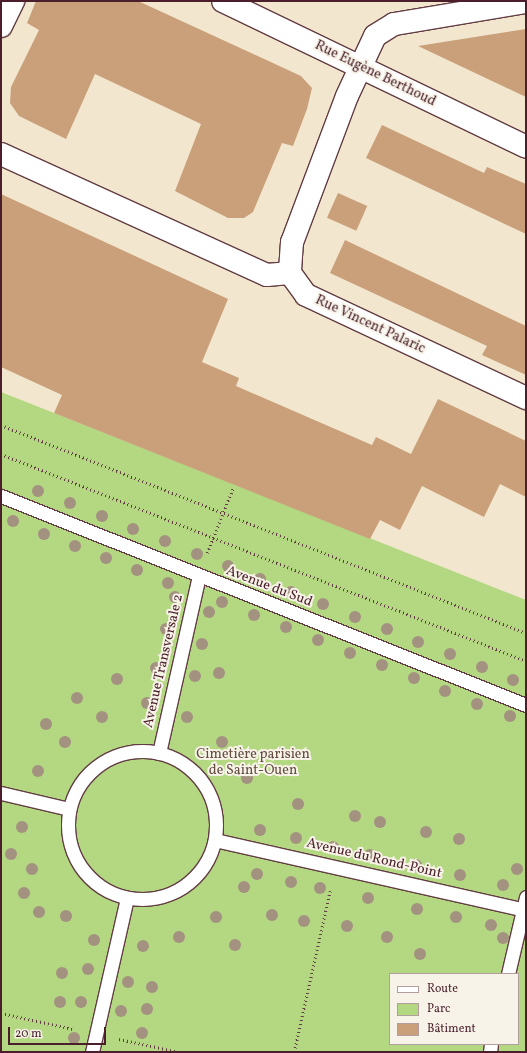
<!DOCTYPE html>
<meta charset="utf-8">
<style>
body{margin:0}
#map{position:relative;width:527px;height:1053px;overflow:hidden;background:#f2e7ce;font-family:Vollkorn,serif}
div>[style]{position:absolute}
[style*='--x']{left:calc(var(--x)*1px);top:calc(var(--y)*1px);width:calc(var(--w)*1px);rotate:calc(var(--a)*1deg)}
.green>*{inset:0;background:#b3d881}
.building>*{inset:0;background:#c9a07a;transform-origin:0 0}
.path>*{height:2.5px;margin-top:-1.25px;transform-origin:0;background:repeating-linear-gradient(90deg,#633d43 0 1px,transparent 0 4px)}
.roads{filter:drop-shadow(1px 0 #633d43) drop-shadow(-1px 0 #633d43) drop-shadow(0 1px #633d43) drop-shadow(0 -1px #633d43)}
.service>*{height:13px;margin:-6.5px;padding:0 6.5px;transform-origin:6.5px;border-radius:6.5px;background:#fff}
.service>.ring{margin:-6.5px;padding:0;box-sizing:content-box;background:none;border:13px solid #fff;border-radius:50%}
.minor>*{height:22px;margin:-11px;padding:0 11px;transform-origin:11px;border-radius:11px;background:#fff}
.trees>*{width:12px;height:12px;margin:-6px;border-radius:50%;background:#a49280}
span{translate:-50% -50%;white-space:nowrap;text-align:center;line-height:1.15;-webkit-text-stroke:4px #f7f3e8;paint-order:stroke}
.street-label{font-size:14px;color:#4a1f2b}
.park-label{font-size:14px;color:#644d40}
.frame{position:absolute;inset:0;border:2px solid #4a1f2b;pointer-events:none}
.legend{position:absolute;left:389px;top:973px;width:130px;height:72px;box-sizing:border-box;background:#f7f3e8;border:1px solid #b29e9c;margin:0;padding:5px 7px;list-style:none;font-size:12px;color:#4a1f2b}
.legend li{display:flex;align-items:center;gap:8px;height:20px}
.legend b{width:20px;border:1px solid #b29e9c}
.scale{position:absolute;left:8px;top:1027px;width:98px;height:18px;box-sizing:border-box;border:2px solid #4a1f2b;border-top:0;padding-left:5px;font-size:12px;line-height:14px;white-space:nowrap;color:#4a1f2b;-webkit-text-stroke:3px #f7f3e8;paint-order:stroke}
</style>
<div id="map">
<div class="green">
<div style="clip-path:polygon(evenodd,1px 392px,526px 600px,526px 1052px,1px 1052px,1px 392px,390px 974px,518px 974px,518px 1044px,390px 1044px,390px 974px)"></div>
</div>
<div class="building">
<div style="clip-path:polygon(36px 1px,138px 1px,301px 76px,312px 88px,307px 109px,293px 146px,282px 143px,253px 212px,244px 218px,228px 218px,175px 191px,201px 124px,95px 74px,66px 139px,19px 116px,10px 103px,11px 87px,39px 30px,27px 23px)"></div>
<div style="clip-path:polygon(526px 29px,526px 97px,418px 46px)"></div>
<div style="clip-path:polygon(382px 125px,484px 173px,487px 167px,526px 184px,526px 234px,366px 158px)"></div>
<div style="left:338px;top:193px;width:32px;height:27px;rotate:24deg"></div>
<div style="clip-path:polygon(1px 194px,228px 299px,202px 362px,239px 378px,236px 386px,372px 445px,376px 437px,411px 454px,438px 399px,526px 441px,526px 497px,500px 484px,484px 517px,422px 486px,400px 530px,380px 520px,370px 539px,54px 413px,62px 395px,1px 367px)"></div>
<div style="clip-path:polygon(345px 240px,526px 326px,526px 375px,482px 355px,487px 346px,330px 273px)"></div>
</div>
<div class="path">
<div style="--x:1;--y:425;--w:565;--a:21.61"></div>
<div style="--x:1;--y:454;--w:564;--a:21.52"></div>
<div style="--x:207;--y:553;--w:70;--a:-68.2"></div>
<div style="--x:1;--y:1013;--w:74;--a:12.5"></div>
<div style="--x:119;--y:1039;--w:61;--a:12.2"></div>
<div style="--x:294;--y:1052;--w:165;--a:-77.4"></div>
</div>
<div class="roads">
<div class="service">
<div style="--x:1;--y:496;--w:565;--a:21.71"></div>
<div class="ring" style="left:68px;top:751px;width:135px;height:135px"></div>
<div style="--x:159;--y:753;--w:181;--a:-77.3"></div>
<div style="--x:1;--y:793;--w:70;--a:13.2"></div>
<div style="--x:215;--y:840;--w:319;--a:12.7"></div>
<div style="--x:508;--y:974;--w:79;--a:-76.8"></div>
<div style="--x:92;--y:1052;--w:158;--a:-77.2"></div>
<div style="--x:490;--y:1052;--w:8;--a:-83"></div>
</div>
<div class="minor">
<div style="--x:223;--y:1;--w:336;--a:25.7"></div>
<div style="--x:526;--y:2;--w:134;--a:170.5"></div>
<div style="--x:394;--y:24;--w:22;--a:148"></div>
<div style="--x:375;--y:36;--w:66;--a:115"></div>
<div style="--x:347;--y:96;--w:156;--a:110.6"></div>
<div style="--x:292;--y:242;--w:31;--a:94"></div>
<div style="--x:290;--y:273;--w:27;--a:54"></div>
<div style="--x:306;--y:295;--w:243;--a:25.1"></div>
<div style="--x:1;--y:26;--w:28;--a:-64"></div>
<div style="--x:1;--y:154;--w:292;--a:24.5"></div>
<div style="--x:267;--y:275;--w:23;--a:-5"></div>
</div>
</div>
<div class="trees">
<div style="left:38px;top:491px"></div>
<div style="left:70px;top:503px"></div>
<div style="left:102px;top:516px"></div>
<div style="left:13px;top:521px"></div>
<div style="left:133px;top:529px"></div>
<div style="left:44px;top:534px"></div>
<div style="left:165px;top:541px"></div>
<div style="left:75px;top:546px"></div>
<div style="left:197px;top:554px"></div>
<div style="left:106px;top:558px"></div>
<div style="left:228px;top:566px"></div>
<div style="left:137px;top:570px"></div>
<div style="left:260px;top:579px"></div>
<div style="left:168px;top:583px"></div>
<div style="left:291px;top:592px"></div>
<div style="left:175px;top:597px"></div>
<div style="left:222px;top:602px"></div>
<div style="left:323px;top:604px"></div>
<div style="left:209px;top:612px"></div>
<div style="left:254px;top:615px"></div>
<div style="left:355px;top:617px"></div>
<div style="left:286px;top:627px"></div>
<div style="left:166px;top:629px"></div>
<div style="left:387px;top:629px"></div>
<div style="left:318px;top:640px"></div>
<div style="left:418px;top:642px"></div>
<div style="left:202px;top:644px"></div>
<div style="left:350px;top:653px"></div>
<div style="left:450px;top:654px"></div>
<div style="left:382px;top:665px"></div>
<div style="left:482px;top:667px"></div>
<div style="left:156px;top:668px"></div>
<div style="left:219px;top:673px"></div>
<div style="left:195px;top:676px"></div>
<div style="left:414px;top:678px"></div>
<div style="left:117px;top:679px"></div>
<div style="left:513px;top:680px"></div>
<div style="left:445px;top:691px"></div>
<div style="left:77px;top:698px"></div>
<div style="left:147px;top:703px"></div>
<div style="left:477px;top:704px"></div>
<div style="left:510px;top:716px"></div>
<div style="left:102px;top:717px"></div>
<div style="left:187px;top:717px"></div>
<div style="left:46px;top:724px"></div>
<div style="left:65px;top:742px"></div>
<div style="left:222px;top:742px"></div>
<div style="left:38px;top:771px"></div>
<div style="left:247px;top:778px"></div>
<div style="left:298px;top:804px"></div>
<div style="left:355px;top:816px"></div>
<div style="left:380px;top:822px"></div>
<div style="left:22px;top:827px"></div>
<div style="left:260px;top:830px"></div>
<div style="left:426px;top:832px"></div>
<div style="left:296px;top:838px"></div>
<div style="left:459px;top:839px"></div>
<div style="left:333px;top:847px"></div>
<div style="left:11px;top:854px"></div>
<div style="left:370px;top:855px"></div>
<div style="left:416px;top:865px"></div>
<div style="left:32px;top:869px"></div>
<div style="left:517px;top:869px"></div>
<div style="left:257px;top:874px"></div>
<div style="left:460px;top:875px"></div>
<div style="left:291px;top:882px"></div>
<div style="left:503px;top:885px"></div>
<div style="left:244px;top:887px"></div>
<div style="left:320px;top:888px"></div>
<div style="left:24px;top:893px"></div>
<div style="left:368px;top:898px"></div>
<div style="left:417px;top:909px"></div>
<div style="left:39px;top:912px"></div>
<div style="left:272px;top:915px"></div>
<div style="left:66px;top:916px"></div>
<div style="left:216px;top:917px"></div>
<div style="left:456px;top:917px"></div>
<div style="left:304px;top:921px"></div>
<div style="left:491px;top:925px"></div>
<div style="left:347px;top:926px"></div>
<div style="left:179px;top:937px"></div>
<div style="left:387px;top:937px"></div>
<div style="left:503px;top:938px"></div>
<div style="left:94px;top:940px"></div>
<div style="left:235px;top:945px"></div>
<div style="left:143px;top:946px"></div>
<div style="left:420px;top:954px"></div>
<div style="left:88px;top:969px"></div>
<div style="left:62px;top:973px"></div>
<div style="left:128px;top:982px"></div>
<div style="left:152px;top:987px"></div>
<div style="left:60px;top:1002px"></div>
<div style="left:81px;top:1002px"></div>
<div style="left:147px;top:1009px"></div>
<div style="left:121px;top:1011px"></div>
<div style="left:142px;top:1033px"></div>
<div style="left:74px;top:1038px"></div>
</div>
<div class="street-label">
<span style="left:375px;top:74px;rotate:26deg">Rue Eugène Berthoud</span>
<span style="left:370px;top:325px;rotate:25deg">Rue Vincent Palaric</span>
<span style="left:269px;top:587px;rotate:21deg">Avenue du Sud</span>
<span style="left:164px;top:661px;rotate:-77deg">Avenue Transversale 2</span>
<span style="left:374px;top:859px;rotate:13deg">Avenue du Rond-Point</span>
</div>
<div class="park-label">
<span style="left:253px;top:763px">Cimetière parisien<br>de Saint-Ouen</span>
</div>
<div class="frame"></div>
<ul class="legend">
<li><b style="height:5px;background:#fff"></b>Route</li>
<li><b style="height:11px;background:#b3d881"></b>Parc</li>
<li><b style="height:11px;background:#c9a07a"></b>Bâtiment</li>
</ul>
<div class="scale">20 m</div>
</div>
